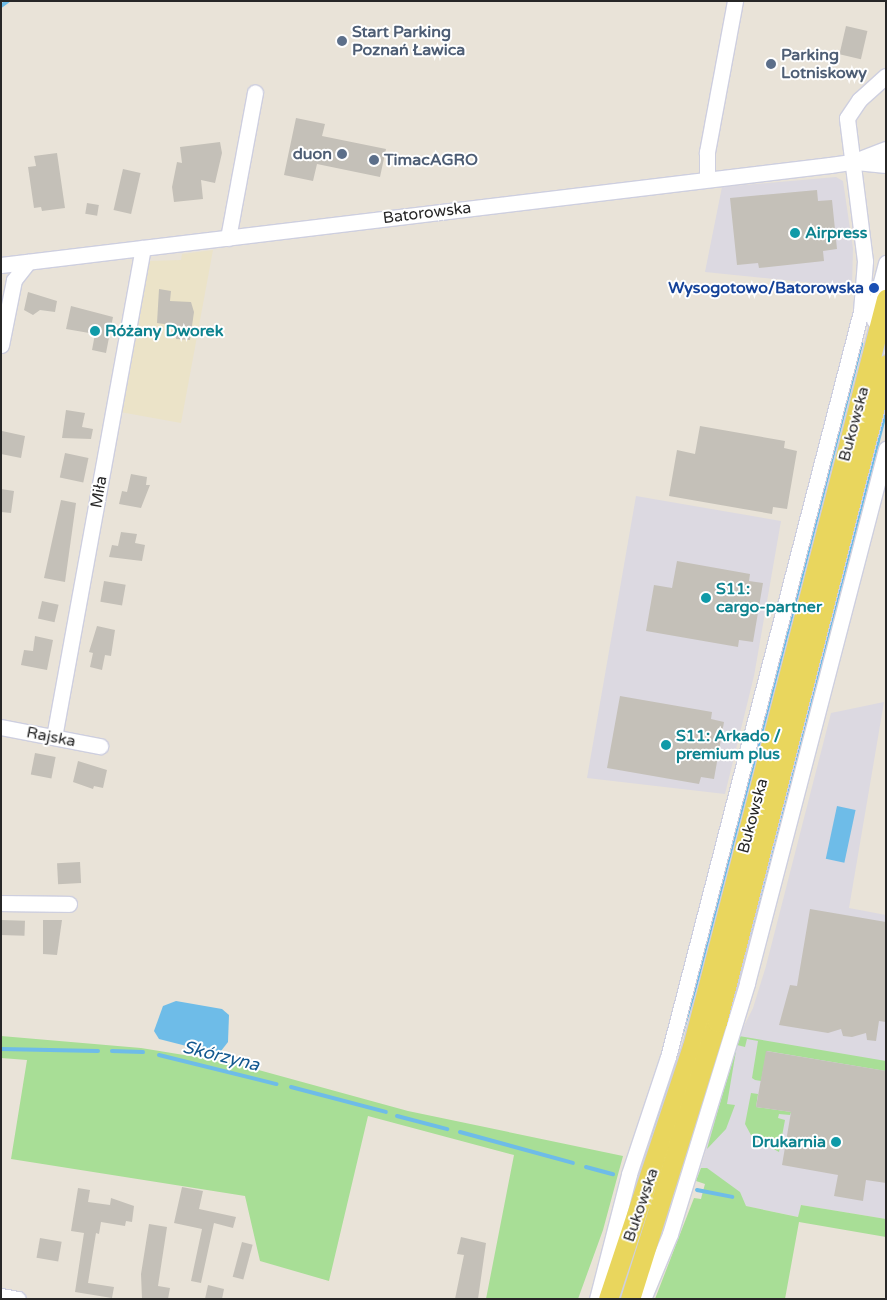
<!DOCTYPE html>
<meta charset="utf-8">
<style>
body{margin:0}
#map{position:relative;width:887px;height:1300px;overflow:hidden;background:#e9e3d8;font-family:"Varela Round",sans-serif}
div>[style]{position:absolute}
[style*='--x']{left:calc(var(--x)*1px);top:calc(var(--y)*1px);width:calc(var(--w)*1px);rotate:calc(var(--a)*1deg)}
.industrial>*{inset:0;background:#dcd9e1}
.education>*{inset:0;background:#ebe3c8}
.green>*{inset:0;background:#a8de96}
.water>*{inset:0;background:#6ebce8;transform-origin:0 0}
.stream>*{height:4px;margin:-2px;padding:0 2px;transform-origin:2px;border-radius:2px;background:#6ebce8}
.building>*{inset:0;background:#c4c0b8;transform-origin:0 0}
.roads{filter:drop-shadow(1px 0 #cecfdf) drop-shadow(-1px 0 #cecfdf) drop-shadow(0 1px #cecfdf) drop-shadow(0 -1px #cecfdf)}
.minor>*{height:15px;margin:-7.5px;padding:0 7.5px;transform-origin:7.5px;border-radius:7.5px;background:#fff}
.major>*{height:19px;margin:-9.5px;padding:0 9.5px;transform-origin:9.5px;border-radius:9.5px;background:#e9d65d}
.dots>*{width:14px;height:14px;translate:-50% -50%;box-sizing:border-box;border:2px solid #fff;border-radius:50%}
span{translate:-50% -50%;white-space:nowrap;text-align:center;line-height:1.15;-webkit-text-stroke:4px #fff;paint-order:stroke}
.service-label{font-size:16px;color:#4e5e75;font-weight:700}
.left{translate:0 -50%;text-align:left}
.right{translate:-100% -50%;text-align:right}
.street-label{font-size:16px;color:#272727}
.culture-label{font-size:16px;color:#0d838f;font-weight:700}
.transit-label{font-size:16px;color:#164399;font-weight:700}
.water-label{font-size:18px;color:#13588f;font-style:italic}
.frame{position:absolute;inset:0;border:2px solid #272727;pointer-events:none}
</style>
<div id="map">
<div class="industrial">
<div style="clip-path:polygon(836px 177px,843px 181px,853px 249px,852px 287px,705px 272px,722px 187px)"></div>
<div style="clip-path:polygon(636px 496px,781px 521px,754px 676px,725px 794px,587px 778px)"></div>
<div style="clip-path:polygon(884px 702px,849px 908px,886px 915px,886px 1219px,801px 1205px,799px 1217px,701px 1197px,705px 1184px,698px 1177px,739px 1036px,753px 1008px,766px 966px,831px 713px)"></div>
</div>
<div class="education">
<div style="clip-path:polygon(213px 250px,181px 423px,120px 412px,149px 261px,181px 260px,182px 254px)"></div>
</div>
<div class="green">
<div style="clip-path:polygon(1px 1036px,141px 1048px,233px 1063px,408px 1111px,623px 1156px,603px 1230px,578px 1299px,486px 1299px,514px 1155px,368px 1116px,329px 1281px,260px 1261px,245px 1196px,11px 1159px,27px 1060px,1px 1058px)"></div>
<div style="clip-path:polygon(739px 1036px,886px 1061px,886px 1071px,767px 1051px,761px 1081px,755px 1080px,752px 1078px,758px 1041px,747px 1039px,745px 1047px,737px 1045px,727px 1104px,735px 1105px,726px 1129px,707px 1149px)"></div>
<div style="clip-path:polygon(751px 1093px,758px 1094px,756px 1107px,791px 1112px,790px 1115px,779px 1114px,778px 1118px,785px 1120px,779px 1152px,752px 1137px,745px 1124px)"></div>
<div style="clip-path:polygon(701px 1168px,707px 1168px,740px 1192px,746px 1206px,798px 1217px,801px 1205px,886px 1219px,886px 1237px,799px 1222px,785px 1299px,655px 1299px,694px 1198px,701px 1199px,705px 1184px,696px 1181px)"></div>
</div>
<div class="water">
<div style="left:837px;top:806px;width:19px;height:54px;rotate:12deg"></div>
<div style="clip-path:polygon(176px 1001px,222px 1009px,229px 1015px,228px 1042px,221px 1051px,210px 1052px,159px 1039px,154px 1031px,163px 1006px)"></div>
</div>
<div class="stream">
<div style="--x:1;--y:6;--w:9;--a:-36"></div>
<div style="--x:751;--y:933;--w:540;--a:-75.53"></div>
<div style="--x:1;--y:1049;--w:97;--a:1.2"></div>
<div style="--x:112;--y:1051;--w:31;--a:2"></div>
<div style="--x:159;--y:1055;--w:121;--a:13.9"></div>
<div style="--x:291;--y:1087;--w:98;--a:14.7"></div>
<div style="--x:397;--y:1116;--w:52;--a:14.6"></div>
<div style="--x:460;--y:1132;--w:117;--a:15.3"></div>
<div style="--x:652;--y:1135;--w:193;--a:-73.7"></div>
<div style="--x:706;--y:950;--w:626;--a:-75.65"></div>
<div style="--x:586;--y:1167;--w:28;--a:15"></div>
<div style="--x:697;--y:1190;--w:36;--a:11"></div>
</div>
<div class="building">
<div style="left:846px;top:26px;width:22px;height:29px;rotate:13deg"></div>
<div style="clip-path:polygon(296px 118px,325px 124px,322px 136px,386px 149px,380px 177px,317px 164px,313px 181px,284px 175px)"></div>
<div style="clip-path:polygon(220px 142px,222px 153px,215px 183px,201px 180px,203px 199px,174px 202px,172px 187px,177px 162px,182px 163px,180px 147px)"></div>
<div style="clip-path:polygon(57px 153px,65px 208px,42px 211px,41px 207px,34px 208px,28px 167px,36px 166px,34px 156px)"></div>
<div style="left:123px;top:169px;width:18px;height:42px;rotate:13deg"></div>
<div style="clip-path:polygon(817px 190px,818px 201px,832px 200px,837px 249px,823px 251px,824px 261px,759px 268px,758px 263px,737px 265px,730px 198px)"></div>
<div style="left:87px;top:203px;width:12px;height:11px;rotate:9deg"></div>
<div style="clip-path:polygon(159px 289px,171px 291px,170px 301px,191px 302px,194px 312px,190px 340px,176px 339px,177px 326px,157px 323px)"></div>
<div style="clip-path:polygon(28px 292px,57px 301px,55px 312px,40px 310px,33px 315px,24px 310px)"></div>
<div style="clip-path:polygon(71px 306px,113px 317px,106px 353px,92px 350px,95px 334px,66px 329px)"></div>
<div style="clip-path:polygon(66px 410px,85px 413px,82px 427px,93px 429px,91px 439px,62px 438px)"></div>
<div style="clip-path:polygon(700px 426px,785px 441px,784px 448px,797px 451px,787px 509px,773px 507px,772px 514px,669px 496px,677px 450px,695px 454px)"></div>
<div style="clip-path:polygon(2px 431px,25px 436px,21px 458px,1px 454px)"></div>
<div style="left:65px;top:453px;width:24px;height:25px;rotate:12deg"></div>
<div style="clip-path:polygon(131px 474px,147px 477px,146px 485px,150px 485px,141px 508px,119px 504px,122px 491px,127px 492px)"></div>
<div style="clip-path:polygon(1px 489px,14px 491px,11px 513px,1px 512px)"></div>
<div style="clip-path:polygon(61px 500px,76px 503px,65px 582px,44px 578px)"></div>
<div style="clip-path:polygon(121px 532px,137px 534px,135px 543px,145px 545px,142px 561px,109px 557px,112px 545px,118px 546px)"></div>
<div style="clip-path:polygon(677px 561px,750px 574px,749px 581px,763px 583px,753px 642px,739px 640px,738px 647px,646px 631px,654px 585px,672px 588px)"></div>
<div style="left:104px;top:581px;width:22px;height:21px;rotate:10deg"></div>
<div style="left:42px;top:601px;width:17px;height:18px;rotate:13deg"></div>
<div style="clip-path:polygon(97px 626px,115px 630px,111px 656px,105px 655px,102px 670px,90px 667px,93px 653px,89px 652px)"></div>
<div style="clip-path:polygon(35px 636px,53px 640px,47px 670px,21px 665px,24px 650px,33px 651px)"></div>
<div style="clip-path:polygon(620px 696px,712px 712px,711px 719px,724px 722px,714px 779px,701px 777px,699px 784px,607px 768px)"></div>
<div style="left:35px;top:753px;width:21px;height:22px;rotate:11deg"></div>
<div style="clip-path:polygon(78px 761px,107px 770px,103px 788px,94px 786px,93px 789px,73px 782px)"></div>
<div style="left:80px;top:862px;width:21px;height:23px;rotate:87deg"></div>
<div style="clip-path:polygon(810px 909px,886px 922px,886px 1022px,879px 1021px,876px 1041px,867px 1040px,866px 1033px,852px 1037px,843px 1036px,841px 1029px,828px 1033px,779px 1025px,790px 985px,797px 986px)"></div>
<div style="left:1px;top:920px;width:24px;height:15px;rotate:2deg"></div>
<div style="clip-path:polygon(43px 920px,62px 920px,57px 955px,43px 954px)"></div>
<div style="clip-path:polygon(766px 1051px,886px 1071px,886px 1183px,866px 1180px,863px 1201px,834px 1196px,838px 1175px,782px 1165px,791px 1112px,756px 1107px)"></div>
<div style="clip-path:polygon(182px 1187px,203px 1191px,199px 1209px,236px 1217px,233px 1228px,214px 1223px,201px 1283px,191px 1281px,202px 1229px,174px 1223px)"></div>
<div style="clip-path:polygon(78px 1188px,90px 1190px,88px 1202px,110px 1205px,111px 1198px,134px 1206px,132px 1222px,126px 1221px,125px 1226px,101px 1222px,99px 1234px,96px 1233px,88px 1283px,114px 1287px,112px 1298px,75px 1292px,84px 1233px,71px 1231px)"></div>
<div style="clip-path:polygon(149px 1224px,167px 1227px,158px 1286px,170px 1288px,168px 1299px,142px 1299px,141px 1274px)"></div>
<div style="clip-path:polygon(461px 1237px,486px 1243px,478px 1299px,455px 1299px,464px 1255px,457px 1254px)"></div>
<div style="left:40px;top:1238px;width:22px;height:20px;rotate:10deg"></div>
<div style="left:242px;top:1242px;width:11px;height:36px;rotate:15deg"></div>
<div style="clip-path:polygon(208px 1285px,224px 1289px,222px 1299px,205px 1299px)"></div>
</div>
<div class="roads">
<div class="minor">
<div style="--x:856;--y:162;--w:30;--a:6"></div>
<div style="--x:707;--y:177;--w:25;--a:-90"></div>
<div style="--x:707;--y:152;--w:154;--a:-79.5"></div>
<div style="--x:228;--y:238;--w:148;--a:-79.5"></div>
<div style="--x:1;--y:265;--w:835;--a:-6.88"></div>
<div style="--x:830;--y:165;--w:22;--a:-8"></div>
<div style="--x:852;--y:162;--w:36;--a:-21"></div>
<div style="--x:874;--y:320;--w:8;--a:-97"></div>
<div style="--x:873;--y:312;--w:51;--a:-75.1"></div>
<div style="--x:1;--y:345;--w:66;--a:-78.7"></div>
<div style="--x:14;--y:280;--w:23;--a:-52"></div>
<div style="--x:1;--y:727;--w:101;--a:10.9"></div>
<div style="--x:54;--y:737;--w:497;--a:-79.7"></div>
<div style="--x:1;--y:903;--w:68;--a:0.8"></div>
<div style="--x:1;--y:1296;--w:17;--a:10"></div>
<div style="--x:597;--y:1299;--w:129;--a:-75.6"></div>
<div style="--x:629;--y:1174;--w:123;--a:-71.6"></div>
<div style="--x:668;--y:1057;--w:771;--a:-75.49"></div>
<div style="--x:861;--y:311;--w:50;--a:-85.4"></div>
<div style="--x:865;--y:261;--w:144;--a:-97.2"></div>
<div style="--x:847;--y:118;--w:22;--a:-56"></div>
<div style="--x:859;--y:100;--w:36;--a:-42"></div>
<div style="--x:643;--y:1299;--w:70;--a:-67.4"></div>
<div style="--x:670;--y:1234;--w:263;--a:-72.9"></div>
<div style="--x:747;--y:983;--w:552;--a:-75.41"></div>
</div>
<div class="major">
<div style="--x:608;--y:1299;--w:266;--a:-71.6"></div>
<div style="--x:692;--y:1047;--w:773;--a:-75.46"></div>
<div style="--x:630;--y:1299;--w:290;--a:-72.6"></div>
<div style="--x:717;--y:1022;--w:679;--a:-75.6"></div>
</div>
</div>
<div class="dots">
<div style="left:342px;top:41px;background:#5c6f8a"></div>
<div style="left:771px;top:64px;background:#5c6f8a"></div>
<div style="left:342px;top:154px;background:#5c6f8a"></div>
<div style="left:374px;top:160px;background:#5c6f8a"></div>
<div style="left:795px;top:233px;background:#0f9aa8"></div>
<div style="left:874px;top:288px;background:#1a4fb4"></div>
<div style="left:95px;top:331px;background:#0f9aa8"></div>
<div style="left:706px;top:598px;background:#0f9aa8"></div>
<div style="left:666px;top:745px;background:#0f9aa8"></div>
<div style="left:836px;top:1142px;background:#0f9aa8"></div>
</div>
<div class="service-label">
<span class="left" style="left:352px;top:41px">Start Parking<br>Poznań Ławica</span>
<span class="left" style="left:781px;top:64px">Parking<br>Lotniskowy</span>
<span class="right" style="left:332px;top:154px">duon</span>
<span class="left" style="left:384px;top:160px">TimacAGRO</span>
</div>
<div class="street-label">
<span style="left:427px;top:213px;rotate:-7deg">Batorowska</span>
<span style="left:854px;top:424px;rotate:-75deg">Bukowska</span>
<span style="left:99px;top:492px;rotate:-80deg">Miła</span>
<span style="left:51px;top:737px;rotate:11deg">Rajska</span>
<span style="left:753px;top:816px;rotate:-75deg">Bukowska</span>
<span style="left:641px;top:1205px;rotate:-71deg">Bukowska</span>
</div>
<div class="culture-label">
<span class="left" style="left:805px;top:233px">Airpress</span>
<span class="left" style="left:105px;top:331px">Różany Dworek</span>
<span class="left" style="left:716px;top:598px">S11:<br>cargo-partner</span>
<span class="left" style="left:676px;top:745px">S11: Arkado /<br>premium plus</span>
<span class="right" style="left:826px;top:1142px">Drukarnia</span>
</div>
<div class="transit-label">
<span class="right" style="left:864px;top:288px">Wysogotowo/Batorowska</span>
</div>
<div class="water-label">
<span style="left:221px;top:1056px;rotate:14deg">Skórzyna</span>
</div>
<div class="frame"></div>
</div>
